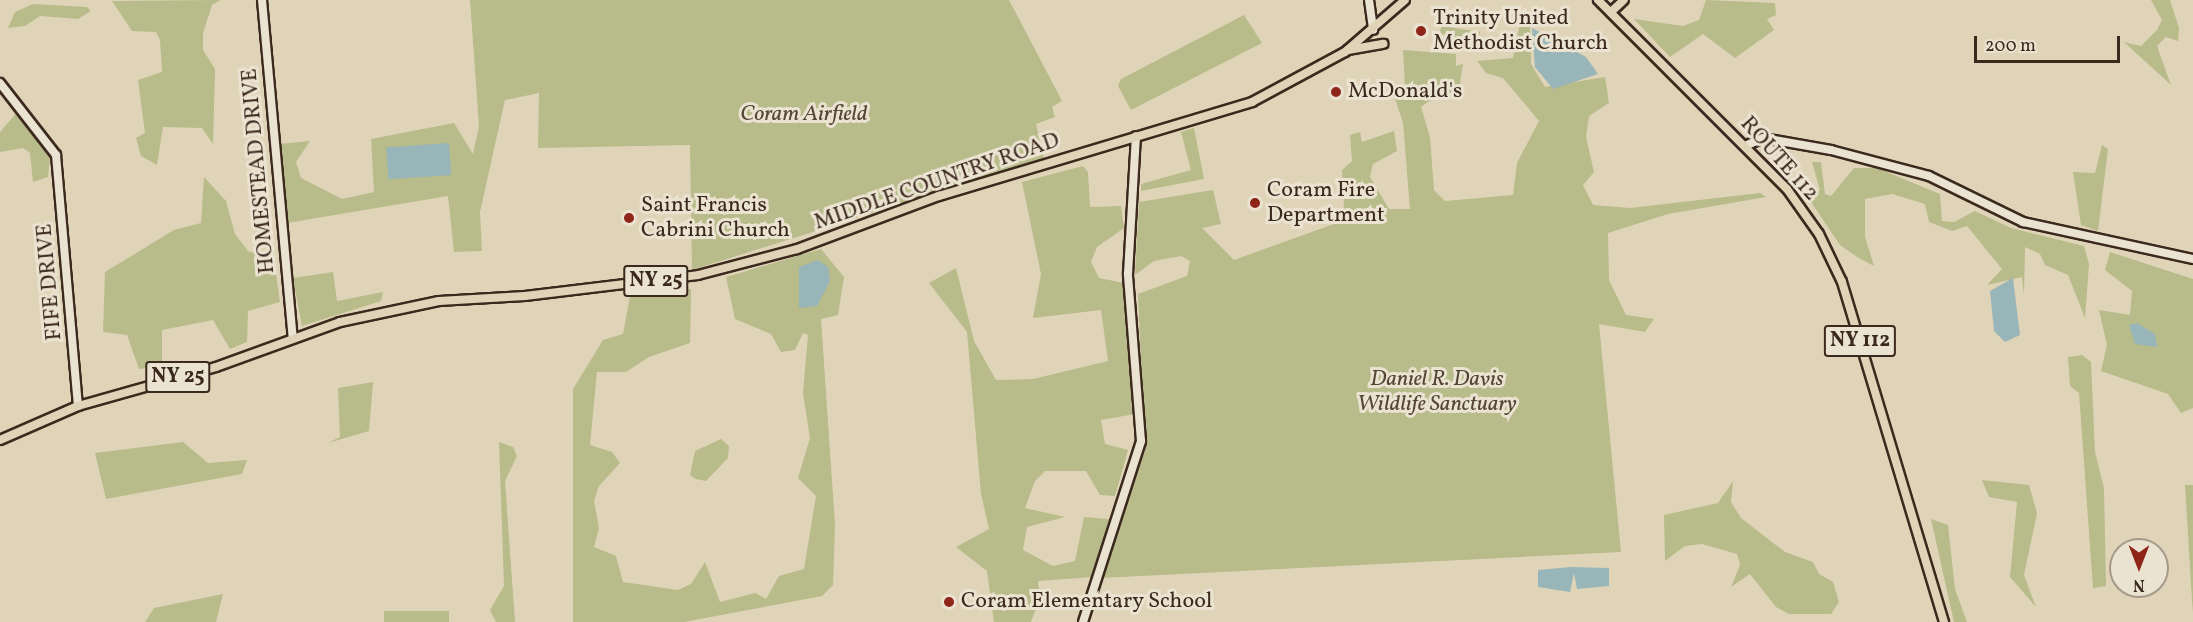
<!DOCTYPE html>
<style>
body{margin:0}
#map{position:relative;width:2193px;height:622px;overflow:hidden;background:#e0d4b8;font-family:Vollkorn,serif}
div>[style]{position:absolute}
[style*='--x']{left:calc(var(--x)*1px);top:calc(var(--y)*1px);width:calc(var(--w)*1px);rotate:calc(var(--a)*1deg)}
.green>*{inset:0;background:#b8bb8a;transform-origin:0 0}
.water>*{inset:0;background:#98b5b9;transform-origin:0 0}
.roads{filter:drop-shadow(2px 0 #3c291e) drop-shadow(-2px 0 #3c291e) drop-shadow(0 2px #3c291e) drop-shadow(0 -2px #3c291e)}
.secondary>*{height:8px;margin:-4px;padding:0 4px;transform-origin:4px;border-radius:4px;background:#ebe3d1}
.primary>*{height:8px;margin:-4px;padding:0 4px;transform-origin:4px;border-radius:4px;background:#e0d4b8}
.dots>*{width:16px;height:16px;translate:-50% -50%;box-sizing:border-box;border:3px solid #ebe3d1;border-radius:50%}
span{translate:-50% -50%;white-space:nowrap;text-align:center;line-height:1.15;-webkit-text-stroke:6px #ebe3d1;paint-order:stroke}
.shield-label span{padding:2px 4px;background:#ebe3d1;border:2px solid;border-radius:4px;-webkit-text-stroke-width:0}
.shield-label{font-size:21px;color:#3c291e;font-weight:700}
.poi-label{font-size:22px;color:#3c291e}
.left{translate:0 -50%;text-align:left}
.park-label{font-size:22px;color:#554634;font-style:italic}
.street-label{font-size:22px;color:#3c291e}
.north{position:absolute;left:2109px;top:538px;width:60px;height:60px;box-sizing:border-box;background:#ebe3d1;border:2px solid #a59989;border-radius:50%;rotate:180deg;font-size:16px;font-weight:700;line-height:24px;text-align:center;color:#3c291e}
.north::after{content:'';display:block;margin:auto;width:21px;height:27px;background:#8f2418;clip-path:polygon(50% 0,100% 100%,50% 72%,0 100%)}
.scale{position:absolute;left:1974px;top:36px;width:146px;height:27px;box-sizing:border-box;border:3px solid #3c291e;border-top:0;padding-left:8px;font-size:18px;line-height:21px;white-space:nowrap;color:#3c291e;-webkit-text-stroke:4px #ebe3d1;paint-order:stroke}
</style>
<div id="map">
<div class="green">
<div style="clip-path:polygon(221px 0,212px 5px,203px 33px,203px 50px,215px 69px,213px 144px,202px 128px,163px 127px,157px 165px,141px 156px,136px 138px,145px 133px,138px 80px,162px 72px,160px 40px,156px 32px,132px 31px,112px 1px)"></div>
<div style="clip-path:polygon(470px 0,1009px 0,1062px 101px,1052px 107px,1055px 117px,1036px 124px,1044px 159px,692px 270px,690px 145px,538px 148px,539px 93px,505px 100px,480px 212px,482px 251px,454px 252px,448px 196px,287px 223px,279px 144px,310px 141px,296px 162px,301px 178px,342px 199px,374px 192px,371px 139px,454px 123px,473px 154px,479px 126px)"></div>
<div style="clip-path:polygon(1706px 0,1775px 3px,1776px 15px,1767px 19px,1774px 30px,1735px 58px,1703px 34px,1670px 57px,1634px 19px,1683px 26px,1699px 20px)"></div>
<div style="clip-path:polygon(2151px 0,2170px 0,2179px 28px,2178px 41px,2166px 37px,2157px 46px,2171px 85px,2124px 42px,2141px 46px,2157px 30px,2162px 20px)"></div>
<div style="clip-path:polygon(33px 4px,87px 7px,91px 11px,78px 19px,40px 16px,25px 26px,8px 28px,15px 12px)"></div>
<div style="clip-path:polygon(1244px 15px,1262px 43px,1131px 110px,1118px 86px,1121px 79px)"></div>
<div style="clip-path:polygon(1530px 23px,1531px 64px,1545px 87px,1605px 77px,1609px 103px,1589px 116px,1586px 137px,1594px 172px,1583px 185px,1593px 205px,1630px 208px,1760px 193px,1766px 197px,1668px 214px,1608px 233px,1609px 280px,1626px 315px,1654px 319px,1645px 332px,1599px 324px,1621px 552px,1100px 578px,1145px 451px,1138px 294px,1187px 276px,1190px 261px,1181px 256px,1154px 261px,1135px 275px,1139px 202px,1213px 190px,1221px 224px,1202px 228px,1234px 260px,1334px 224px,1344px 207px,1342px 170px,1352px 161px,1350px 135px,1360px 132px,1362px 142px,1394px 131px,1397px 151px,1373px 164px,1370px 177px,1389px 209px,1410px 209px,1403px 123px,1392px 89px,1405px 87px,1403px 50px,1456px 54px,1456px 66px,1463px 64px,1458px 95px,1435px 97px,1421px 107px,1430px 137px,1434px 190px,1445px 201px,1513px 195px,1517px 163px,1539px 121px,1503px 78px,1486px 73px,1477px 61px,1513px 58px,1520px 24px)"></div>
<div style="clip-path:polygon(1442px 26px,1480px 32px,1477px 45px,1439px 33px)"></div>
<div style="clip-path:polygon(19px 110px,50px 156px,48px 177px,33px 182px,30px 153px,23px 148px,0 152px,0 132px)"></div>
<div style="clip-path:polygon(1194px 128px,1204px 179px,1141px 191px,1141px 184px,1191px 170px,1181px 132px)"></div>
<div style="clip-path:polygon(2102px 145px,2108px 149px,2098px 231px,2081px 225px,2073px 172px,2095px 173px)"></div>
<div style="clip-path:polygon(1812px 162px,1821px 162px,1825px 194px,1831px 196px,1854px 168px,1877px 168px,1940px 194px,1942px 221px,1954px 222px,1975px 211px,2011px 228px,2084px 246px,2089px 264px,2085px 318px,2068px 275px,2045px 265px,2040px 254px,2025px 247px,2024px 296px,2022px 277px,1987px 285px,2002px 269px,1967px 226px,1952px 231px,1929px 222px,1925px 204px,1892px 194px,1865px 199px,1865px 237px,1874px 266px,1857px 257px,1840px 245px,1809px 199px,1820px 190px)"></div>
<div style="clip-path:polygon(1083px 166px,1088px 172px,1090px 207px,1121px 206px,1124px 228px,1097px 247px,1091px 262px,1099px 278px,1124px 283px,1135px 414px,1101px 420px,1105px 444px,1128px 450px,1115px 496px,1100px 495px,1086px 471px,1045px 471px,1035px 481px,1025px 508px,1065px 517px,1027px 527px,1023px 550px,1053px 566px,1075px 561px,1084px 517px,1109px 519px,1093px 577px,1038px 581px,1040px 598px,1031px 622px,994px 622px,987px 571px,956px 547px,989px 529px,981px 494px,967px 332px,929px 283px,956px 268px,974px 341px,996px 380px,1033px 379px,1108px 361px,1101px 310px,1033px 318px,1041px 274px,1022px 182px)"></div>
<div style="clip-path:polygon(204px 177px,226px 201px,235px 234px,248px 251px,274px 259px,280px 302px,248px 311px,247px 342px,230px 349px,213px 320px,162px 330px,162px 366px,139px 369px,127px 335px,103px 332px,105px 272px,174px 230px,201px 223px)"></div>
<div style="clip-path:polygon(821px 249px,844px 277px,838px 315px,821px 319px,835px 525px,833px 585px,822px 596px,684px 622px,573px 622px,573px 389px,603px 340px,623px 334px,630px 296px,691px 289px,690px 343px,649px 357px,626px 372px,597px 372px,590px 445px,612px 452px,620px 463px,599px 486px,594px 501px,599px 528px,594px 547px,616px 556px,623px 582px,678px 590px,691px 584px,705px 562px,720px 602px,755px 593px,766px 599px,779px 576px,804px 569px,816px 496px,798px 478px,810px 438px,803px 393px,808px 335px,803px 333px,795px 350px,781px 352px,771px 334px,735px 319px,726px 277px)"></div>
<div style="clip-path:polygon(2110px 252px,2193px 279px,2193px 408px,2181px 413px,2168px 394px,2101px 371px,2107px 345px,2099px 310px,2130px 315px,2132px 291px,2105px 270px)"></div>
<div style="clip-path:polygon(333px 272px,337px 301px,383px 292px,381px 301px,302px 326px,293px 278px)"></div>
<div style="clip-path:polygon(2082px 355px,2091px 362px,2095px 452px,2104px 488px,2106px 586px,2093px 588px,2079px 393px,2070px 386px,2068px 357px)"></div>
<div style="clip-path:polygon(373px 382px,369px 431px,328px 443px,340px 437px,338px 388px)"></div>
<div style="clip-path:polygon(721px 439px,729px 446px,728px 458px,706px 481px,696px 479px,690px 475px,695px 451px)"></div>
<div style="clip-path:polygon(183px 442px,208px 463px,247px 460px,242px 474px,106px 499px,95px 453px)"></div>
<div style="clip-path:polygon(499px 442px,513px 447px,517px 456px,505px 481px,515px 622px,496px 622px,490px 610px,504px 586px)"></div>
<div style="clip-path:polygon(1982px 480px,2029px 485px,2037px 513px,2024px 575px,2036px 607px,2010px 577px,2017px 502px,1989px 497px)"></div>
<div style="clip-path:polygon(1733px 481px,1731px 502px,1741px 518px,1785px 552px,1813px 562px,1819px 574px,1833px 582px,1839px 602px,1831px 614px,1789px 614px,1776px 607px,1750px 574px,1731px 587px,1740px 565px,1737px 554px,1702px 544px,1685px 546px,1665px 561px,1664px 515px,1718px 503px)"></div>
<div style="clip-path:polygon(2185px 485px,2193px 485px,2193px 613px,2192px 600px)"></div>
<div style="clip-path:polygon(1931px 519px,1948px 525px,1955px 589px,1967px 622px,1954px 622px)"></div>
<div style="clip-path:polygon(223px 594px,216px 622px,145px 622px,154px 608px)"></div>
<div style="left:384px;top:611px;width:65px;height:11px"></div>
</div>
<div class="water">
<div style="clip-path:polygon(1532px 28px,1586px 57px,1598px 74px,1553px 89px,1535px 67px)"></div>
<div style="left:449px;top:143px;width:32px;height:63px;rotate:86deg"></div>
<div style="clip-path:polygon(818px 260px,828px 267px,830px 281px,817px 306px,799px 308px,799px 267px)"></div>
<div style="clip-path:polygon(2013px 278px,2020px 335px,2005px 342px,1994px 331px,1990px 291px)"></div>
<div style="clip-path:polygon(2137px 323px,2155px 334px,2157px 347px,2135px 344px,2129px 325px)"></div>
<div style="clip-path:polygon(1571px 567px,1609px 568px,1609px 586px,1577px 589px,1574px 573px,1570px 592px,1538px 587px,1538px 570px)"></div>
</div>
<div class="roads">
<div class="secondary">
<div style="--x:262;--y:0;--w:339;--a:84.8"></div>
<div style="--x:1369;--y:0;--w:30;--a:82"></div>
<div style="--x:0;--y:83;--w:91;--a:52.1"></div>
<div style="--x:56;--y:155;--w:252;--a:85"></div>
<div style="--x:1745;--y:146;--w:20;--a:-24"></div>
<div style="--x:1763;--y:138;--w:69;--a:10"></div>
<div style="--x:1831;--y:150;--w:101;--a:14.9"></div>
<div style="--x:1929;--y:176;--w:105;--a:26.1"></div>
<div style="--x:2023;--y:222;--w:174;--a:12.3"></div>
<div style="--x:1083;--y:622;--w:190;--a:-72.2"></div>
<div style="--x:1141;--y:441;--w:168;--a:-94.5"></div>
<div style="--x:1128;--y:274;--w:138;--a:-86.7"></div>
</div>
<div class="primary">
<div style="--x:1598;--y:0;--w:267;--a:45"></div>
<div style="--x:1787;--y:189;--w:55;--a:54.6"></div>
<div style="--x:1819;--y:234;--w:53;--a:64.4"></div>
<div style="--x:1842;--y:282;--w:355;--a:73.3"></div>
<div style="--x:1612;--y:11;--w:16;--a:-43"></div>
<div style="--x:1348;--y:50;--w:36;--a:-10"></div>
<div style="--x:0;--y:440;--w:85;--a:-23.6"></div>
<div style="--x:78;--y:406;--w:143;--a:-15.8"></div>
<div style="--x:216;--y:367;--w:132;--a:-19.9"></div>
<div style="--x:340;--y:322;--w:101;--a:-12"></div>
<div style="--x:439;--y:301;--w:86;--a:-3.3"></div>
<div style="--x:525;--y:296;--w:174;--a:-6.9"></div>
<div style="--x:698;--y:275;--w:102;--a:-14.7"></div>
<div style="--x:797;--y:249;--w:152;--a:-20.5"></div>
<div style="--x:939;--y:196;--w:327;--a:-16.7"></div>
<div style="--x:1252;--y:102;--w:106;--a:-28.3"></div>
<div style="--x:1345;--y:52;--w:79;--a:-40.9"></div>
</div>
</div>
<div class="dots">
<div style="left:1421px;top:31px;background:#8f2418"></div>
<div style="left:1336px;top:92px;background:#8f2418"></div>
<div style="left:1255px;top:203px;background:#8f2418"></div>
<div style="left:629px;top:218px;background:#8f2418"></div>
<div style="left:949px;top:602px;background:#8f2418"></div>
</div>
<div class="shield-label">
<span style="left:656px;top:281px">NY 25</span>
<span style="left:1860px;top:341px">NY 112</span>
<span style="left:178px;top:377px">NY 25</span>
</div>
<div class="poi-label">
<span class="left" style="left:1433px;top:31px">Trinity United<br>Methodist Church</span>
<span class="left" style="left:1348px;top:92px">McDonald's</span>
<span class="left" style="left:1267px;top:203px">Coram Fire<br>Department</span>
<span class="left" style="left:641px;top:218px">Saint Francis<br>Cabrini Church</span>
<span class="left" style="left:961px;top:602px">Coram Elementary School</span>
</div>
<div class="park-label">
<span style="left:804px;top:115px">Coram Airfield</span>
<span style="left:1437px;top:392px">Daniel R. Davis<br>Wildlife Sanctuary</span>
</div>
<div class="street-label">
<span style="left:1779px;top:159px;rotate:48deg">ROUTE 112</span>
<span style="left:259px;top:171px;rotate:-95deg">HOMESTEAD DRIVE</span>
<span style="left:937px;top:182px;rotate:-19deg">MIDDLE COUNTRY ROAD</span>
<span style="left:50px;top:282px;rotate:-95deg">FIFE DRIVE</span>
</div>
<div class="north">N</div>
<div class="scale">200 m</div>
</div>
